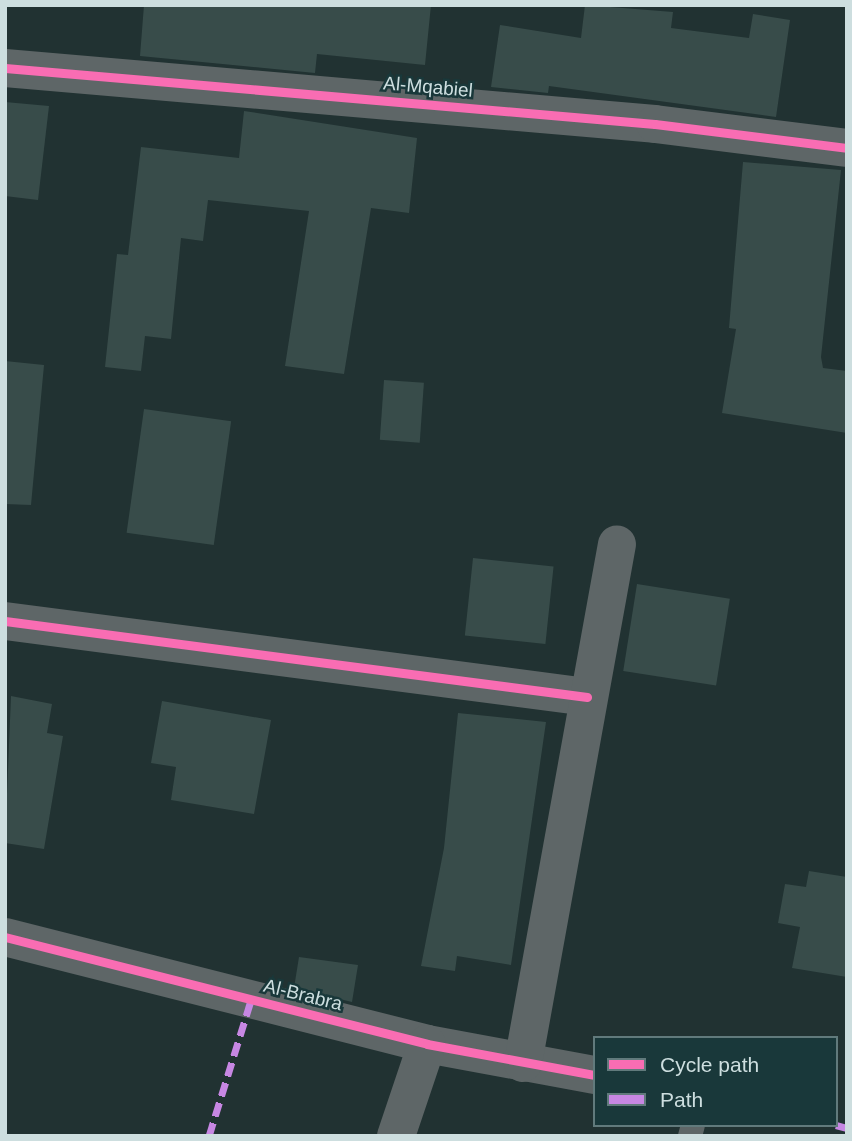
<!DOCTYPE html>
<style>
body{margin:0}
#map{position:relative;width:852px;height:1141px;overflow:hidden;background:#213232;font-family:Arial,sans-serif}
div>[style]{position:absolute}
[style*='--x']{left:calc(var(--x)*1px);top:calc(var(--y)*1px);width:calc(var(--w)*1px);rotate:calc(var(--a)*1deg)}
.building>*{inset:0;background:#384c4a;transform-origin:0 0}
.service>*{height:24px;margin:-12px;padding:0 12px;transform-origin:12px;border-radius:12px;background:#5e6667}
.minor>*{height:38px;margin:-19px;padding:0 19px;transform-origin:19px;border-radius:19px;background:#5e6667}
.quiet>*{height:7px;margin-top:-3.5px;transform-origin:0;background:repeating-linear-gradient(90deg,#c787e3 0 14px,transparent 0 21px)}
.cycleway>*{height:9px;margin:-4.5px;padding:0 4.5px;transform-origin:4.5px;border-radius:4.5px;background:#f96db3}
span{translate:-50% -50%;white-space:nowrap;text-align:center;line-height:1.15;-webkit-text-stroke:5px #19383a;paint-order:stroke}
.street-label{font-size:19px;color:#cddedf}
.frame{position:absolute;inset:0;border:7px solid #cddedf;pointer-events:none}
.legend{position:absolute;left:593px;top:1036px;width:245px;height:91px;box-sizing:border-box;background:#19383a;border:2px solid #617a7c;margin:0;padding:9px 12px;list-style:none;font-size:21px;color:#cddedf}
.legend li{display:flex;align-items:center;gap:14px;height:35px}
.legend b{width:35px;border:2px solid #617a7c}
</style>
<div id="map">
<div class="building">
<div style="clip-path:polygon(144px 5px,431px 5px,425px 65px,317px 54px,315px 73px,140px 56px)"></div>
<div style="clip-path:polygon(585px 5px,673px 12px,671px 28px,749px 38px,753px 14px,790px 20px,776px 117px,549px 86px,548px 93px,491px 87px,500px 25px,581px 38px)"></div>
<div style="clip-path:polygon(5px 102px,49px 106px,38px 200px,5px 196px)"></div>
<div style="clip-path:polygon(244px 111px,417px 138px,409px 213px,371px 208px,344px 374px,285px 366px,309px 211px,208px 200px,203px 241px,181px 238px,171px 339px,145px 336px,141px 371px,105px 367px,117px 254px,128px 255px,141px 147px,239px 158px)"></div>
<div style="clip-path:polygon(743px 162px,841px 170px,821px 357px,823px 368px,847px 371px,847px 433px,722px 413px,736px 329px,729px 328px)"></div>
<div style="clip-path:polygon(5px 361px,44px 365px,31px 505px,5px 504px)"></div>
<div style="left:384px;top:380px;width:40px;height:60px;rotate:4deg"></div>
<div style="left:144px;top:409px;width:88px;height:125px;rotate:8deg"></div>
<div style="left:473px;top:558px;width:81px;height:78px;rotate:6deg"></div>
<div style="left:637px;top:584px;width:94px;height:88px;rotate:9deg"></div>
<div style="clip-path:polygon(11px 696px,52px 704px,47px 733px,63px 736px,44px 849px,5px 843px)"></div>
<div style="clip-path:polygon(162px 701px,271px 720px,254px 814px,171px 800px,176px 767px,151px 763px)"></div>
<div style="clip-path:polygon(458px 713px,546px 722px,511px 965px,457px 956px,455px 971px,421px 966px,444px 848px)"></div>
<div style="clip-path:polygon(809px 871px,847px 877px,847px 977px,792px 968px,800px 927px,778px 923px,785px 884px,806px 887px)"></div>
<div style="clip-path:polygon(299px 957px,358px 965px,352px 1002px,294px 988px)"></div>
</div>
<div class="service">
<div style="--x:690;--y:1136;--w:11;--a:-75"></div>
</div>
<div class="minor">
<div style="--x:5;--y:68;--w:652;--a:4.92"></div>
<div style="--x:655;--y:124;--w:193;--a:7.1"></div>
<div style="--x:5;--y:621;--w:587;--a:7.44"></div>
<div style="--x:5;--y:937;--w:435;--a:14.2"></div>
<div style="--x:427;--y:1044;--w:171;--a:10.5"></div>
<div style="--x:523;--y:1063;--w:527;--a:-79.73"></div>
<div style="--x:396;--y:1136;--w:97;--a:-71.4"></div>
</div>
<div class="quiet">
<div style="--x:836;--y:1125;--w:11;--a:15"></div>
<div style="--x:209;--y:1136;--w:142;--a:-72.8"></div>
</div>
<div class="cycleway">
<div style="--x:5;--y:68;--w:652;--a:4.92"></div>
<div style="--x:655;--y:124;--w:193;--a:7.1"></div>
<div style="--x:5;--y:621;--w:587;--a:7.44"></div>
<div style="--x:5;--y:937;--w:435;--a:14.2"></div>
<div style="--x:427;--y:1044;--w:171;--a:10.5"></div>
</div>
<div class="street-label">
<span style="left:428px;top:87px;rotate:5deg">Al-Mqabiel</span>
<span style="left:303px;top:995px;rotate:14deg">Al-Brabra</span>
</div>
<div class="frame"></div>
<ul class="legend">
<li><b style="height:9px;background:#f96db3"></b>Cycle path</li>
<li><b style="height:9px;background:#c787e3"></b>Path</li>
</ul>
</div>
